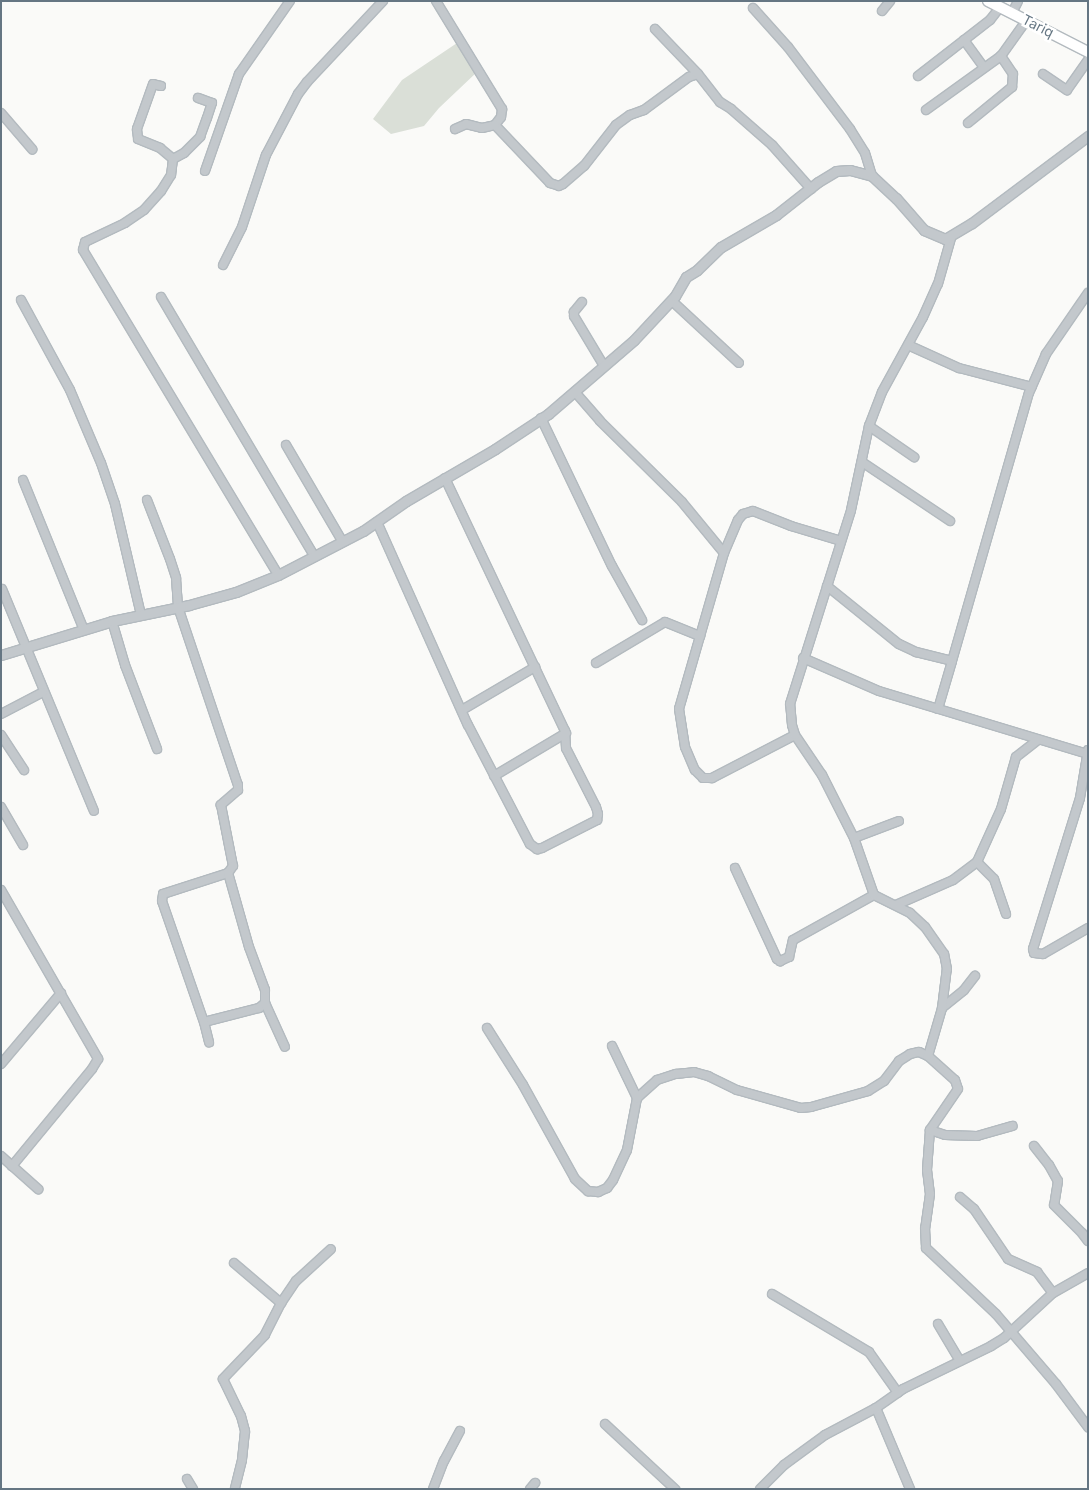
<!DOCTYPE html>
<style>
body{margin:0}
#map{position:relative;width:1089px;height:1490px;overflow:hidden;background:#fafaf8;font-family:Inter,sans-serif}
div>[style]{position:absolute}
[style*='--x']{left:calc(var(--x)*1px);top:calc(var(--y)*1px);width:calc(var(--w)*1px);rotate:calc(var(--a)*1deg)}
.green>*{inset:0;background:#dadfd7}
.roads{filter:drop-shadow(1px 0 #b3babf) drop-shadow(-1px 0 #b3babf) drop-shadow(0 1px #b3babf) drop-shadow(0 -1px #b3babf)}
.minor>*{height:8px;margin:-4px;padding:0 4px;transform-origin:4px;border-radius:4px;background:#c3c8cc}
.tertiary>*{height:9px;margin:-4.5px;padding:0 4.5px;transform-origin:4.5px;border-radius:4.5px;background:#c3c8cc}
.secondary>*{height:10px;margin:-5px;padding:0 5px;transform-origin:5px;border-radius:5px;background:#fff}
span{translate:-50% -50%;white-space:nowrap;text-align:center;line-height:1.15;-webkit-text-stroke:5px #fff;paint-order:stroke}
.street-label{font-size:14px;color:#657683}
.frame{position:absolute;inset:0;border:2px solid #657683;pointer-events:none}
</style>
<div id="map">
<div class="green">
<div style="clip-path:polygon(457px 43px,477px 72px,439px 108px,424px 126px,391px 134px,373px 119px,402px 80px)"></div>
</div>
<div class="roads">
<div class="minor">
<div style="--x:436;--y:1;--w:127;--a:58.6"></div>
<div style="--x:502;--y:109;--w:8;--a:97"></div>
<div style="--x:501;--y:117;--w:10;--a:127"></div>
<div style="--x:495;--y:125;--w:80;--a:46.5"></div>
<div style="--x:550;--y:183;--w:9;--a:18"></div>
<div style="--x:559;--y:186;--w:4;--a:-27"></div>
<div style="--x:563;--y:184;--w:28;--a:-41"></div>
<div style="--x:584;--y:166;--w:52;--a:-52"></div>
<div style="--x:616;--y:125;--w:17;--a:-36"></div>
<div style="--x:630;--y:115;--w:15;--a:-20"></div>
<div style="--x:644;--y:110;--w:56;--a:-36.3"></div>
<div style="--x:689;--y:77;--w:9;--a:-18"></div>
<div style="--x:698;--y:74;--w:36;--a:52"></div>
<div style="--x:720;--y:102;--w:13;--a:32"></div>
<div style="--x:731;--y:109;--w:55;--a:41.3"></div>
<div style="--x:772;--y:145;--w:59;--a:48.4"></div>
<div style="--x:753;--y:8;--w:52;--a:48.1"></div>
<div style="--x:788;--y:47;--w:103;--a:52.9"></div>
<div style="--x:850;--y:129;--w:28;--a:58"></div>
<div style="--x:865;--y:153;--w:24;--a:73"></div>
<div style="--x:882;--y:11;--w:13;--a:-51"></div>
<div style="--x:1012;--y:13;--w:13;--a:-63"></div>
<div style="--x:655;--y:29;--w:62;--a:46.3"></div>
<div style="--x:964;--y:40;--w:34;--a:54"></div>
<div style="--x:1043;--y:74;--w:29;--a:34"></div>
<div style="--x:1067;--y:90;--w:37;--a:-55"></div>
<div style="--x:918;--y:76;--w:91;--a:-37.9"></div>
<div style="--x:990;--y:20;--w:16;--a:-52"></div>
<div style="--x:161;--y:86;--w:8;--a:-166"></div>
<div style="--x:153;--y:84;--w:48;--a:109.6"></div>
<div style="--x:137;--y:129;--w:10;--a:84"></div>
<div style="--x:138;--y:139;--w:24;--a:22"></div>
<div style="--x:160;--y:148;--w:17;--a:40"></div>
<div style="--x:173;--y:159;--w:16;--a:97"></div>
<div style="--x:171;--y:175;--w:19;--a:122"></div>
<div style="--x:161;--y:191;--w:25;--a:132"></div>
<div style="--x:144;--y:210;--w:23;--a:146"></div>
<div style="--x:125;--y:223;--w:44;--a:154.6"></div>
<div style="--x:85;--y:242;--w:8;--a:104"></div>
<div style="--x:83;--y:250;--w:379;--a:59"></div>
<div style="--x:926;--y:110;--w:92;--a:-35.8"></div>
<div style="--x:1001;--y:56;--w:43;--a:-54.5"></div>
<div style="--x:1;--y:113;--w:48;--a:49.3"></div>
<div style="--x:968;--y:123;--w:57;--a:-39.3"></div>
<div style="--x:1012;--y:87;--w:13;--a:-86"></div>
<div style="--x:1013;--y:74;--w:22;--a:-124"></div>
<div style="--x:455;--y:129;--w:12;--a:-24"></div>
<div style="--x:466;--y:124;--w:16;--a:14"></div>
<div style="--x:482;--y:128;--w:13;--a:-13"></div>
<div style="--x:173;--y:159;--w:13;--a:-29"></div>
<div style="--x:184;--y:153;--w:23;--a:-45"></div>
<div style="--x:200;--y:137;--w:20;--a:-70"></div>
<div style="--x:207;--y:118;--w:16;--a:-72"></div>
<div style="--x:212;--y:103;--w:15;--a:-160"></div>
<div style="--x:205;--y:171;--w:103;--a:-70.7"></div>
<div style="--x:239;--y:74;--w:89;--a:-55.1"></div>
<div style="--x:223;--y:265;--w:42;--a:-63.4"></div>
<div style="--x:242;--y:227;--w:76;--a:-71.6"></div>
<div style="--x:266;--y:155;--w:69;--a:-62.3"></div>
<div style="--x:298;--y:94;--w:15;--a:-53"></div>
<div style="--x:307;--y:82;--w:111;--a:-46.8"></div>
<div style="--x:161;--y:297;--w:301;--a:59.4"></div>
<div style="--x:21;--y:300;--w:102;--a:61.4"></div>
<div style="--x:70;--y:390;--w:79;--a:67"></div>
<div style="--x:101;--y:463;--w:43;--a:71.1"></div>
<div style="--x:115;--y:504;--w:114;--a:76.8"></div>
<div style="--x:672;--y:301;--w:91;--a:42.8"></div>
<div style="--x:582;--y:302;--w:13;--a:129"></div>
<div style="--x:574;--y:312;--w:4;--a:90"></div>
<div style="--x:574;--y:316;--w:58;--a:59"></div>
<div style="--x:908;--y:345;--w:56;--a:24.3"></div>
<div style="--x:959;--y:368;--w:75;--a:14.6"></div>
<div style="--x:575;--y:392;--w:38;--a:49"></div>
<div style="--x:600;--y:421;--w:115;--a:44.6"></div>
<div style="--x:682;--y:502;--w:66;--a:50.5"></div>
<div style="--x:724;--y:553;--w:162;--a:106.1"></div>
<div style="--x:679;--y:709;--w:38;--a:81"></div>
<div style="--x:685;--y:747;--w:25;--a:67"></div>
<div style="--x:695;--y:770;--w:11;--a:45"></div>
<div style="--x:703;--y:778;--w:9;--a:0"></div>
<div style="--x:712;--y:778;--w:93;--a:-27.4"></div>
<div style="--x:541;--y:418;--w:164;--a:64.4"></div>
<div style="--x:612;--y:566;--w:62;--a:60.9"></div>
<div style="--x:869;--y:426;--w:55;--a:34.6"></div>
<div style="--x:286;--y:445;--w:111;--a:59.7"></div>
<div style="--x:862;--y:462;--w:106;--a:33.8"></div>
<div style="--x:23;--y:480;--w:162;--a:67.9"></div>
<div style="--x:147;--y:500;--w:63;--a:68.7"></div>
<div style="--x:170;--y:559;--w:20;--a:72"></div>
<div style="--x:176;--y:578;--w:29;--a:86"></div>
<div style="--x:178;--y:607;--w:188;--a:71.4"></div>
<div style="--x:238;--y:785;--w:5;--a:90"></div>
<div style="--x:238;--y:790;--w:23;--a:139"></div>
<div style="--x:221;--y:805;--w:62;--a:78.9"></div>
<div style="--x:233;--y:866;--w:9;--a:126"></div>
<div style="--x:228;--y:873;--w:68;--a:162.1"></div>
<div style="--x:163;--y:894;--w:7;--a:98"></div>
<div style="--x:162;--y:901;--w:128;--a:70.9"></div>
<div style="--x:204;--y:1022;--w:57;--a:-14.3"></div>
<div style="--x:259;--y:1008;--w:8;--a:-40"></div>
<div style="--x:265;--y:1003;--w:13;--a:-90"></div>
<div style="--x:265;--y:990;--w:46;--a:-110.4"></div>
<div style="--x:249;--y:947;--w:77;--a:-105.8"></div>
<div style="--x:377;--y:522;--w:222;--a:65.9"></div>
<div style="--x:468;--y:725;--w:134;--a:62.5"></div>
<div style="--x:530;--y:844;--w:9;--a:36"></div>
<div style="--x:537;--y:849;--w:5;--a:-11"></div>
<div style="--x:542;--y:848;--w:62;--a:-27"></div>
<div style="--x:597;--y:820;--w:6;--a:-81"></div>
<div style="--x:598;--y:814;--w:7;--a:-106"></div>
<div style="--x:596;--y:807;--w:66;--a:-117"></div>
<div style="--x:566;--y:748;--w:17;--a:-93"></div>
<div style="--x:565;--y:731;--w:280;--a:-115.4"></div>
<div style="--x:724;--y:553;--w:36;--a:-67"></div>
<div style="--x:738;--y:520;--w:8;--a:-50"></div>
<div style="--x:743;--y:514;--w:10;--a:-17"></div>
<div style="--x:753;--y:511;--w:41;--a:21.5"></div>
<div style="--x:791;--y:526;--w:52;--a:16.7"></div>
<div style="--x:827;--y:586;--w:92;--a:38.9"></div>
<div style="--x:899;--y:644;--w:19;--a:25"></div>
<div style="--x:916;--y:652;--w:37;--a:14"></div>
<div style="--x:952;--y:661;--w:279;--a:-74"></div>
<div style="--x:1029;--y:393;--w:43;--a:-66.4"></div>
<div style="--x:1046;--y:354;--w:74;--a:-55.5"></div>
<div style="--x:2;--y:589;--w:240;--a:67.5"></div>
<div style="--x:112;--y:621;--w:46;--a:73.5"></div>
<div style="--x:125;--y:665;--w:90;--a:69.1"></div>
<div style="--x:803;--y:658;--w:83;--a:23.5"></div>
<div style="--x:879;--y:691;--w:218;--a:16.8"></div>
<div style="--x:596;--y:663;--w:80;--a:-30.7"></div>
<div style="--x:665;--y:622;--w:38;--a:22"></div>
<div style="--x:938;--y:709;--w:50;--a:-73.7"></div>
<div style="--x:462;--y:710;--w:85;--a:-30.5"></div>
<div style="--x:1;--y:714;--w:47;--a:-27.6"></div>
<div style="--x:1;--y:735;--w:42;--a:56.7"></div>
<div style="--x:1088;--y:750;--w:49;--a:99.5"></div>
<div style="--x:1080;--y:798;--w:158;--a:107.3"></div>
<div style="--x:1033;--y:949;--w:4;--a:76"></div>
<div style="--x:1034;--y:953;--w:9;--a:6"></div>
<div style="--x:1043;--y:954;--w:52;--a:-30"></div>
<div style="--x:494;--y:776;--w:84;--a:-30.8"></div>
<div style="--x:1;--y:807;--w:44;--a:59.9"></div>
<div style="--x:854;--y:838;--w:48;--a:-20.7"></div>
<div style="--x:977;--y:862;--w:58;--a:-65.6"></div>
<div style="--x:1001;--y:809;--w:54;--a:-73.9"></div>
<div style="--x:1016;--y:757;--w:28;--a:-38"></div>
<div style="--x:735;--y:868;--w:100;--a:65.2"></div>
<div style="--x:777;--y:959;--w:4;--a:34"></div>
<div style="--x:780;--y:961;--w:10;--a:-24"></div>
<div style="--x:789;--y:957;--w:17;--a:-77"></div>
<div style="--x:793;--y:940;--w:93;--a:-29.1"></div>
<div style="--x:1;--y:890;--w:195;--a:60.1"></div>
<div style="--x:98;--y:1059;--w:12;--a:121"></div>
<div style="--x:92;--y:1069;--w:126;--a:129.5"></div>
<div style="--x:896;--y:905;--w:62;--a:-23.7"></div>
<div style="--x:953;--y:880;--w:30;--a:-37"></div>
<div style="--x:977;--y:862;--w:24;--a:45"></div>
<div style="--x:994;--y:879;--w:37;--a:71"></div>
<div style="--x:265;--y:1003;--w:48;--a:65.6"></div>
<div style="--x:942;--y:1008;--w:28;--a:-39"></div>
<div style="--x:964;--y:990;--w:18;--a:-52"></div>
<div style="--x:204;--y:1022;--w:21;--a:76"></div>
<div style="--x:487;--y:1028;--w:67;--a:57.7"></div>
<div style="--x:523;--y:1085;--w:107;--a:61"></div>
<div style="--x:575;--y:1179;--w:18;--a:43"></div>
<div style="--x:588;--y:1191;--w:10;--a:6"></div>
<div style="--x:598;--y:1192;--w:10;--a:-24"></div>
<div style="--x:607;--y:1188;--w:10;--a:-53"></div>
<div style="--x:613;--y:1180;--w:33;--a:-65"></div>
<div style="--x:627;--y:1150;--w:53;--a:-79.1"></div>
<div style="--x:637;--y:1098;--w:27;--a:-42"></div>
<div style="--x:657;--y:1080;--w:20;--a:-18"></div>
<div style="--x:676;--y:1074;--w:18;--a:-6"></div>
<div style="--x:694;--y:1072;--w:15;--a:16"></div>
<div style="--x:708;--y:1076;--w:32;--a:26"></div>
<div style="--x:737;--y:1090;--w:66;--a:15.7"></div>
<div style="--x:801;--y:1108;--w:10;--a:-6"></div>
<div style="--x:811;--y:1107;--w:59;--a:-15.7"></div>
<div style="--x:868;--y:1091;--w:19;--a:-32"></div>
<div style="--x:884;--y:1081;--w:25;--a:-53"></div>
<div style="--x:899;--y:1061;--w:13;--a:-32"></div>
<div style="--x:910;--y:1054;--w:9;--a:-13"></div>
<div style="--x:919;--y:1052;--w:10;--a:24"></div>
<div style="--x:928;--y:1056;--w:36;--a:42"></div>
<div style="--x:955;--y:1080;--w:9;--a:72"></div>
<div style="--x:958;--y:1089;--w:50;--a:124.3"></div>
<div style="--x:930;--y:1130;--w:40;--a:94.3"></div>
<div style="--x:927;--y:1170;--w:24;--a:83"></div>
<div style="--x:930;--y:1194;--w:34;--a:98"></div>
<div style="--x:925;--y:1228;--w:20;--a:87"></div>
<div style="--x:926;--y:1248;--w:96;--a:43.3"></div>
<div style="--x:996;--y:1314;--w:92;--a:49.4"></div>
<div style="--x:1056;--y:1384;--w:54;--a:53.3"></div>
<div style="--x:612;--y:1046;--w:58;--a:64.3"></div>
<div style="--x:928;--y:1056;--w:50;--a:-73.7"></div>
<div style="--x:942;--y:1008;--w:39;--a:-83"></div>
<div style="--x:947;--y:969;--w:15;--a:-101"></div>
<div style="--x:944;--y:954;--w:33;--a:-125"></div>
<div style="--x:925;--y:927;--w:21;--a:-137"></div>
<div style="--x:910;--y:913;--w:40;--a:-153.4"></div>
<div style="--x:874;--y:895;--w:60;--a:-109.3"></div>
<div style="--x:854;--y:838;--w:71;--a:-116.9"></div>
<div style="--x:822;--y:775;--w:48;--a:-124"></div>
<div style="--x:795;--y:735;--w:10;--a:-107"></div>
<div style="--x:792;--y:725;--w:21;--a:-95"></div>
<div style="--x:790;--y:704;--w:203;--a:-72.5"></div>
<div style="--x:851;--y:510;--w:86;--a:-77.9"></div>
<div style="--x:869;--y:426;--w:36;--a:-69"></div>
<div style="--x:882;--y:392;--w:85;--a:-61.3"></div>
<div style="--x:923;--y:317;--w:36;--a:-66"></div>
<div style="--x:938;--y:284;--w:48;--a:-74.2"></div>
<div style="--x:1;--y:1064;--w:93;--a:-49.8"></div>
<div style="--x:930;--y:1130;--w:16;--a:18"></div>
<div style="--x:945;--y:1135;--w:32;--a:2"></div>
<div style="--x:977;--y:1136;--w:37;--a:-16"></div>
<div style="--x:1034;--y:1146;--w:24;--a:52"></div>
<div style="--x:1049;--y:1165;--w:18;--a:61"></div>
<div style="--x:1058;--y:1181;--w:24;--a:99"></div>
<div style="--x:1054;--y:1205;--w:40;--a:45"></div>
<div style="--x:1082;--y:1233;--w:10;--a:53"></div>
<div style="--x:1;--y:1156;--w:50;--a:41.7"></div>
<div style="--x:960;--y:1197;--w:18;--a:41"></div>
<div style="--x:974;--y:1209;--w:60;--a:55.8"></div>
<div style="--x:1008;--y:1259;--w:32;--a:24"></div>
<div style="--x:1037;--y:1272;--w:26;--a:53"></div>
<div style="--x:234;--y:1263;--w:62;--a:40.4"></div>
<div style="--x:281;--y:1303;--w:36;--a:117"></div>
<div style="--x:265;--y:1335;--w:61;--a:133.7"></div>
<div style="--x:223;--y:1379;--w:41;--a:64.1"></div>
<div style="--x:241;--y:1416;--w:16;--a:75"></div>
<div style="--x:245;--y:1431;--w:29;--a:96"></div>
<div style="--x:242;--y:1460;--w:30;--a:104"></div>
<div style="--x:772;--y:1294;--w:113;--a:30.9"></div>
<div style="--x:869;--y:1352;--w:50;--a:54.7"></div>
<div style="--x:281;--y:1303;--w:27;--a:-56"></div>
<div style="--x:296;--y:1281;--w:47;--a:-42.4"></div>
<div style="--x:938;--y:1324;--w:43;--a:59.3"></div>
<div style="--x:876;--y:1408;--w:88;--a:67.2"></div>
<div style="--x:605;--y:1424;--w:96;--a:42.9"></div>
<div style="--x:187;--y:1479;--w:12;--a:59"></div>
<div style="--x:433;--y:1489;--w:30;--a:-69"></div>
<div style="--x:444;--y:1461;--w:34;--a:-62"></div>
<div style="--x:530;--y:1489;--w:8;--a:-50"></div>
<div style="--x:760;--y:1489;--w:34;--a:-45"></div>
<div style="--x:784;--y:1465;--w:51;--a:-36.2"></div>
<div style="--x:825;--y:1435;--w:58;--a:-27.9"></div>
<div style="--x:876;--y:1408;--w:33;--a:-35"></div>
<div style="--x:903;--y:1389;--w:98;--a:-26"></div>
<div style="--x:991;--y:1346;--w:15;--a:-32"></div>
<div style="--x:1004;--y:1338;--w:67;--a:-42.6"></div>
<div style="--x:1053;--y:1293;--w:40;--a:-29.7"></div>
</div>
<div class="tertiary">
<div style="--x:1;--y:655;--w:116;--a:-17"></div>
<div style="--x:112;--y:621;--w:79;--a:-11.7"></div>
<div style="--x:189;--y:605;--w:49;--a:-15.5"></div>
<div style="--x:236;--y:592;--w:45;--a:-22"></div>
<div style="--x:278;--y:575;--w:96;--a:-27.4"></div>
<div style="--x:363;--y:531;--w:52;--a:-34.9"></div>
<div style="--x:406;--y:501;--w:103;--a:-30.3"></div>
<div style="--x:495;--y:449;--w:64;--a:-33.4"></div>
<div style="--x:548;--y:414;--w:113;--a:-40.7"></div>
<div style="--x:634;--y:340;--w:60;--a:-47"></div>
<div style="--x:675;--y:296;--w:22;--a:-60"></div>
<div style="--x:686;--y:277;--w:13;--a:-32"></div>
<div style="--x:697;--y:270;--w:33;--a:-44"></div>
<div style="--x:721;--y:247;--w:64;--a:-30.2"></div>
<div style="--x:776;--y:215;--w:53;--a:-38.2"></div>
<div style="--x:818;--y:182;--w:21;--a:-31"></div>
<div style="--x:836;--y:171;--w:14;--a:-4"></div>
<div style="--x:850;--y:170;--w:23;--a:15"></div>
<div style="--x:872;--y:176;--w:33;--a:43"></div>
<div style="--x:896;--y:198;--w:43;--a:48.8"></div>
<div style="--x:924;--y:230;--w:23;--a:23"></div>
<div style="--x:945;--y:239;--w:31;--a:-31"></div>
<div style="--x:972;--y:223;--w:145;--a:-36.9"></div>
</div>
<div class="secondary">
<div style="--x:988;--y:1;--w:112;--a:27"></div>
</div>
</div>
<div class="street-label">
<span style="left:1038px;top:26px;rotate:27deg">Tariq</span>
</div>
<div class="frame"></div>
</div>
